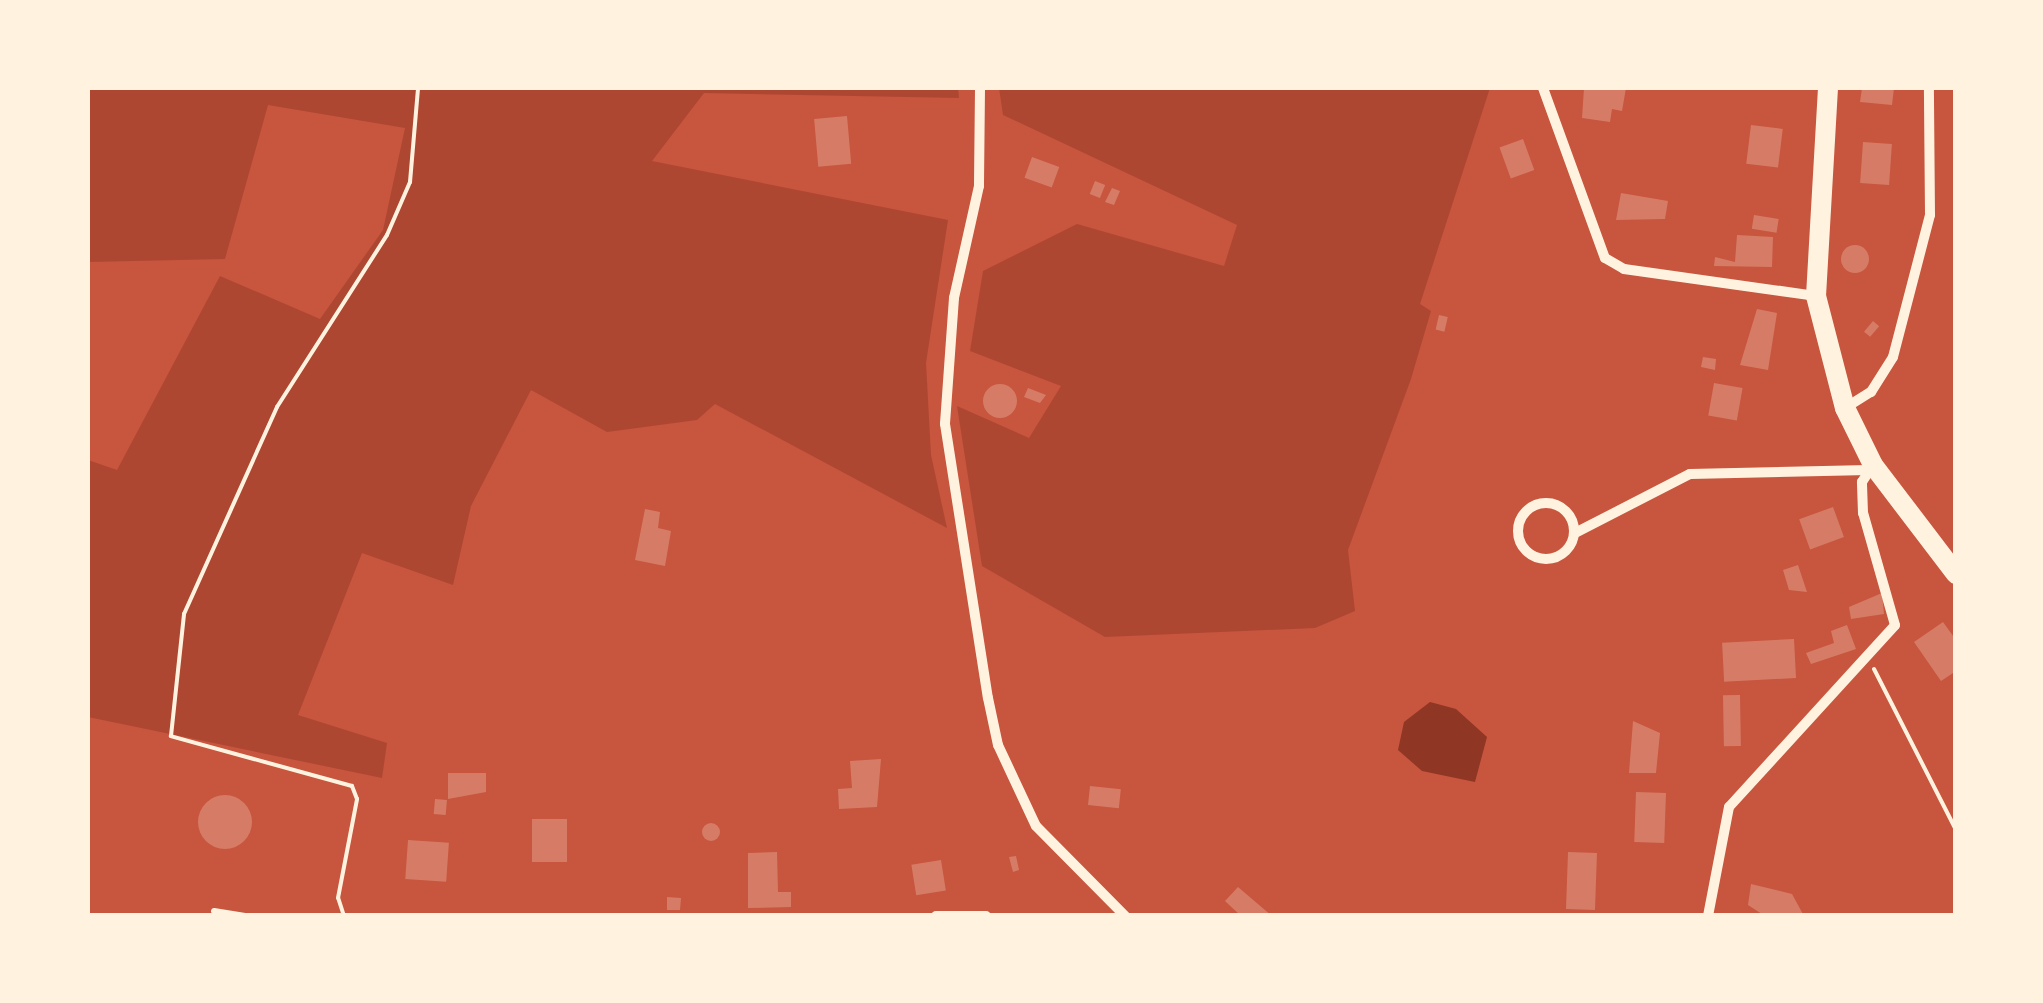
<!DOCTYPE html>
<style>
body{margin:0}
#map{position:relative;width:2043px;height:1003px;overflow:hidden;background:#c8553d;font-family:"Zilla Slab",serif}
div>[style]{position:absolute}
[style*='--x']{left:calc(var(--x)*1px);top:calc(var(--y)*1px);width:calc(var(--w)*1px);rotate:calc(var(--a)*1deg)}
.green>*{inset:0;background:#ae4732}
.water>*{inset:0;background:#8f3625}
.building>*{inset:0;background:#d67c66;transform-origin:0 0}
.round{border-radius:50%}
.path>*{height:4px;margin:-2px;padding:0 2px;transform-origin:2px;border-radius:2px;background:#fff3e0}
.service>*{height:6px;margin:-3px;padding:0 3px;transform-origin:3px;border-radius:3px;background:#fff3e0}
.minor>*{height:10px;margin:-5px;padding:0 5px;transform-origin:5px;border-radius:5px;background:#fff3e0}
.minor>.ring{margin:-5px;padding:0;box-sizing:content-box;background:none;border:10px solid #fff3e0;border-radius:50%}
.primary>*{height:20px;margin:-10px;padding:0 10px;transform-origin:10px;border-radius:10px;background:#fff3e0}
span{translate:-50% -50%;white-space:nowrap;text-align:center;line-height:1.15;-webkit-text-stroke:8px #fff3e0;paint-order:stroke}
.frame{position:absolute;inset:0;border:90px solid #fff3e0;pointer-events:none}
</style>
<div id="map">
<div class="green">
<div style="clip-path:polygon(88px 88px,958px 88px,959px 98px,704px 93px,652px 161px,948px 220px,926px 363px,931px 455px,947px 528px,715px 404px,697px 420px,607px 432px,531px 390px,471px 506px,453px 585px,362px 553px,298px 715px,387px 743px,382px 778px,88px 717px,88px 460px,117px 470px,220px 276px,320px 319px,383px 230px,405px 128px,268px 105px,225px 259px,88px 262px)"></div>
<div style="clip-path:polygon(999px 88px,1490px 88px,1420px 304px,1431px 311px,1411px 379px,1348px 550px,1355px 611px,1315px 628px,1105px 637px,982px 566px,957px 406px,1029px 438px,1061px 386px,970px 351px,983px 271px,1077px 224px,1224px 266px,1237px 225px,1003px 115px)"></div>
</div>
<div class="water">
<div style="clip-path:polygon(1430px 702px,1456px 709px,1487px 737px,1475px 782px,1422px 771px,1398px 750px,1404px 722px)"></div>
</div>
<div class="building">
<div style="clip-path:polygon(1584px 88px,1626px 88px,1622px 111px,1612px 109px,1610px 122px,1582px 118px)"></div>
<div style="clip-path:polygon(1862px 88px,1894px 88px,1892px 105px,1860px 102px)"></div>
<div style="left:847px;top:116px;width:48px;height:33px;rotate:85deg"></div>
<div style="left:1751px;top:125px;width:32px;height:39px;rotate:7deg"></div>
<div style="left:1523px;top:139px;width:33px;height:25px;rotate:70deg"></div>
<div style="left:1863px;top:142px;width:29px;height:41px;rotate:4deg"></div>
<div style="left:1032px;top:157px;width:29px;height:22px;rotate:20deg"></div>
<div style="left:1095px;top:181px;width:11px;height:14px;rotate:22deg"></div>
<div style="clip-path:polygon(1112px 188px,1120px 191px,1114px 205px,1105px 202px)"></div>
<div style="clip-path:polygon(1621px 193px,1668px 201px,1665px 219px,1616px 220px)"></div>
<div style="left:1754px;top:215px;width:25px;height:14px;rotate:9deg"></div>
<div style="clip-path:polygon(1737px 235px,1773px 237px,1772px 267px,1714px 266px,1715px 257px,1735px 262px)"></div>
<div class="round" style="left:1841px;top:245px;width:28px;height:28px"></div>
<div style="clip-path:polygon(1757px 309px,1777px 313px,1768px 370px,1740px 365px)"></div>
<div style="left:1439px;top:315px;width:9px;height:15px;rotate:13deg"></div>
<div style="left:1873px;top:321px;width:8px;height:14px;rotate:40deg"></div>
<div style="clip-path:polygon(1703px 357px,1716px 359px,1715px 370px,1701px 367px)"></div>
<div style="left:1714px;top:383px;width:29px;height:33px;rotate:10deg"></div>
<div class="round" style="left:983px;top:384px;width:34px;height:34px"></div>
<div style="clip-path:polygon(1028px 388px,1046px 395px,1040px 403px,1024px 397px)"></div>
<div style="left:1833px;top:507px;width:32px;height:36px;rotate:70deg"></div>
<div style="clip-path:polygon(645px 509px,660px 512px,658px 528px,671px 531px,665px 566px,635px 560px)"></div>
<div style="clip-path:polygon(1798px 565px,1807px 592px,1789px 590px,1783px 570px)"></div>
<div style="clip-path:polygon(1882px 593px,1884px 614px,1851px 619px,1849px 607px)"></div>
<div style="clip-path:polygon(1943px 622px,1956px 640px,1956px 671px,1941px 681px,1914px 642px)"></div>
<div style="clip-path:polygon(1847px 625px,1856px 649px,1811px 664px,1806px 653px,1834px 643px,1831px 631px)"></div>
<div style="left:1794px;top:639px;width:39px;height:72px;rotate:87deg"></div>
<div style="left:1740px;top:695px;width:51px;height:17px;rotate:89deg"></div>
<div style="clip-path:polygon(1633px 721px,1660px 733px,1656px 773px,1629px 773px)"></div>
<div style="clip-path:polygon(881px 759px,877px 807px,839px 809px,838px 789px,852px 788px,850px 761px)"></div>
<div style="clip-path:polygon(448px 773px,486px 773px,486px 792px,448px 799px)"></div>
<div style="left:1090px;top:786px;width:31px;height:19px;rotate:6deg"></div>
<div style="left:1636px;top:792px;width:30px;height:50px;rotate:2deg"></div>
<div class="round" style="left:198px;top:795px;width:54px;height:54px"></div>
<div style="left:435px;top:799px;width:12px;height:15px;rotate:5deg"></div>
<div style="left:532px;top:819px;width:35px;height:43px"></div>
<div class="round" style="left:702px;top:823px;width:18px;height:18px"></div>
<div style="left:408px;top:840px;width:41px;height:39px;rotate:4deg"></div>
<div style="clip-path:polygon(777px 852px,778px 892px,791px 892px,791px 907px,748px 908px,748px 853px)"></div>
<div style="left:1568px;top:852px;width:29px;height:57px;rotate:2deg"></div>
<div style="clip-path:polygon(1016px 856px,1019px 870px,1013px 872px,1009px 857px)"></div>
<div style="left:941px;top:860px;width:31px;height:30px;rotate:81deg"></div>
<div style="clip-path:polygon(1751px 884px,1792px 894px,1804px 916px,1765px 916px,1748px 905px)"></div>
<div style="clip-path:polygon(1238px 887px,1272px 916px,1241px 916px,1225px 901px)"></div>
<div style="clip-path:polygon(667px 897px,681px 898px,680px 910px,667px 910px)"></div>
</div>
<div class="path">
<div style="--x:1874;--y:669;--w:181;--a:63"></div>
<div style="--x:344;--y:916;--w:19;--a:-108"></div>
<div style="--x:338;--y:898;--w:101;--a:-79.1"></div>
<div style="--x:357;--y:799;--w:14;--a:-111"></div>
<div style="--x:352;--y:786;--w:188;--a:-164.6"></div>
<div style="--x:171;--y:736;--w:123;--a:-83.9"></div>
<div style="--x:184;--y:614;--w:227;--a:-65.8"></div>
<div style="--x:277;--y:407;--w:204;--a:-57.4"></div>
<div style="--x:387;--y:235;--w:58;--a:-66.5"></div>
<div style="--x:410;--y:182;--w:94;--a:-85.1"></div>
</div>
<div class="service">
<div style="--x:214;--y:911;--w:33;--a:9"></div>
</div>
<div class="minor">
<div style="--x:980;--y:88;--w:98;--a:90.6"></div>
<div style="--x:979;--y:186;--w:115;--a:102.6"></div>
<div style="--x:954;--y:298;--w:126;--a:94.1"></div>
<div style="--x:945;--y:424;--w:277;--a:81.1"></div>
<div style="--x:988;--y:698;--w:48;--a:78"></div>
<div style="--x:998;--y:745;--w:89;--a:64.9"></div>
<div style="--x:1036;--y:826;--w:127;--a:45.3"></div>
<div style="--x:1543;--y:88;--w:181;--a:70"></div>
<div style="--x:1605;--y:258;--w:22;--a:30"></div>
<div style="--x:1624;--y:269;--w:193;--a:8"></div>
<div style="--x:1845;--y:408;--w:31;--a:-32"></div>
<div style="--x:1871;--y:392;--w:41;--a:-57.8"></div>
<div style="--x:1893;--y:357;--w:147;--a:-75.4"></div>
<div style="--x:1930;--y:215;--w:127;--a:-90.5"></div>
<div class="ring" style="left:1518px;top:503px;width:46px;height:46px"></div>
<div style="--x:1575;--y:533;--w:129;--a:-27.2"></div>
<div style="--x:1690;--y:474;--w:178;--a:-1.3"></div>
<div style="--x:936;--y:916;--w:50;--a:0"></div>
<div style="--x:1708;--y:916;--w:111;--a:-79.1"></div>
<div style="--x:1729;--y:807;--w:246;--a:-47.6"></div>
<div style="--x:1895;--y:625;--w:116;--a:-105.9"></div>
<div style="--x:1863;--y:513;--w:31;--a:-92"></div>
<div style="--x:1862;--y:482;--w:20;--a:-57"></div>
</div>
<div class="primary">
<div style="--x:1828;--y:88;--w:208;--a:93.3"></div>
<div style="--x:1816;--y:296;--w:116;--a:75.5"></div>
<div style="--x:1845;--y:408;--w:64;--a:63.8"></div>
<div style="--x:1873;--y:465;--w:137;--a:52.7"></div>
</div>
<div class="frame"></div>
</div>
